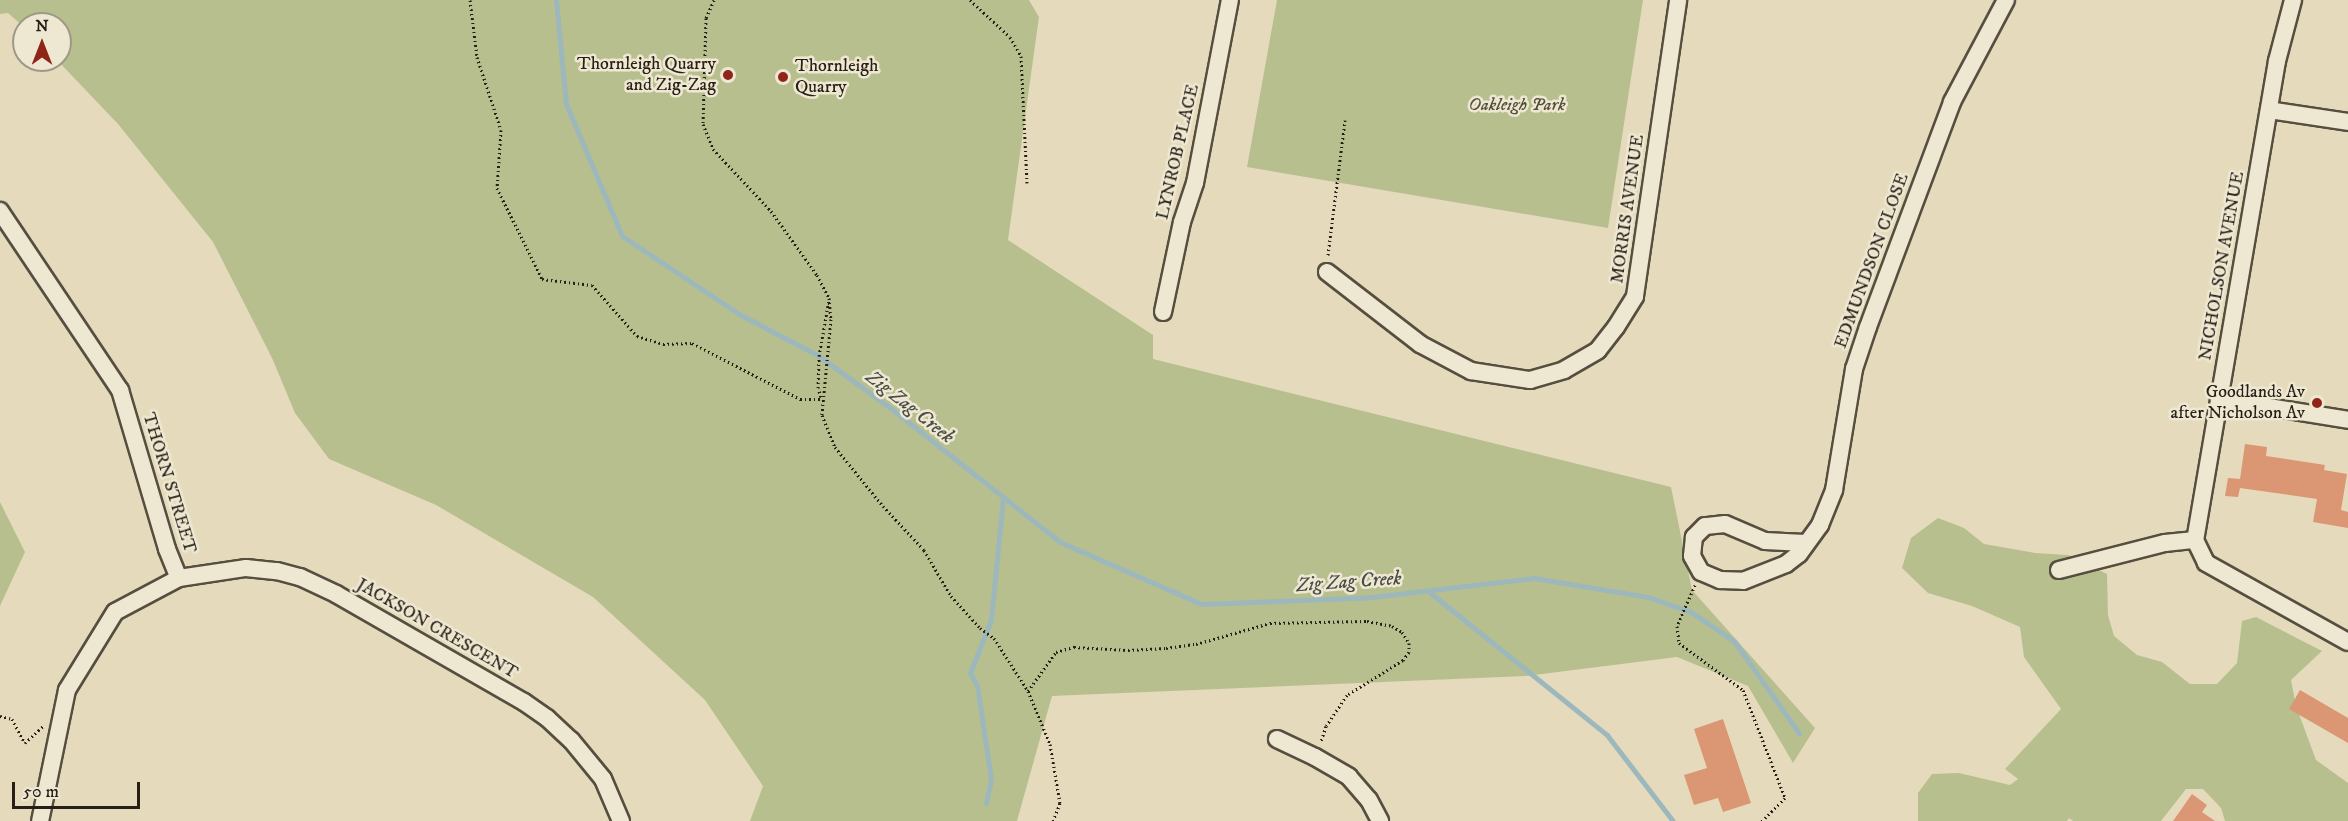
<!DOCTYPE html>
<style>
body{margin:0}
#map{position:relative;width:2348px;height:821px;overflow:hidden;background:#e5dbbc;font-family:"IM FELL DW Pica",serif}
div>[style]{position:absolute}
[style*='--x']{left:calc(var(--x)*1px);top:calc(var(--y)*1px);width:calc(var(--w)*1px);rotate:calc(var(--a)*1deg)}
.green>*{inset:0;background:#b8bf8e}
.stream>*{height:5px;margin:-2.5px;padding:0 2.5px;transform-origin:2.5px;border-radius:2.5px;background:#9cb8bd}
.building>*{inset:0;background:#db9674}
.path>*{height:3px;margin-top:-1.5px;transform-origin:0;background:repeating-linear-gradient(90deg,#271f15 0 1.5px,transparent 0 4.5px)}
.roads{filter:drop-shadow(2px 0 #564e3f) drop-shadow(-2px 0 #564e3f) drop-shadow(0 2px #564e3f) drop-shadow(0 -2px #564e3f)}
.minor>*{height:16px;margin:-8px;padding:0 8px;transform-origin:8px;border-radius:8px;background:#eee8d3}
.dots>*{width:16px;height:16px;translate:-50% -50%;box-sizing:border-box;border:3px solid #eee8d3;border-radius:50%}
span{translate:-50% -50%;white-space:nowrap;text-align:center;line-height:1.15;-webkit-text-stroke:5px #eee8d3;paint-order:stroke}
.poi-label{font-size:18px;color:#271f15}
.right{translate:-100% -50%;text-align:right}
.left{translate:0 -50%;text-align:left}
.park-label{font-size:18px;color:#524f39;font-style:italic}
.street-label{font-size:18px;color:#271f15}
.water-label{font-size:20px;color:#4a4d47;font-style:italic}
.north{position:absolute;left:12px;top:12px;width:60px;height:60px;box-sizing:border-box;background:#eee8d3;border:2px solid #9e9887;border-radius:50%;rotate:0deg;font-size:16px;font-weight:700;line-height:24px;text-align:center;color:#271f15}
.north::after{content:'';display:block;margin:auto;width:21px;height:27px;background:#8f2418;clip-path:polygon(50% 0,100% 100%,50% 72%,0 100%)}
.scale{position:absolute;left:12px;top:782px;width:128px;height:27px;box-sizing:border-box;border:3px solid #271f15;border-top:0;padding-left:8px;font-size:18px;line-height:21px;white-space:nowrap;color:#271f15;-webkit-text-stroke:4px #eee8d3;paint-order:stroke}
</style>
<div id="map">
<div class="green">
<div style="clip-path:polygon(0 0,1029px 0,1039px 17px,1008px 240px,1153px 335px,1153px 359px,1671px 487px,1692px 590px,1815px 728px,1793px 763px,1748px 686px,1677px 657px,1526px 676px,1052px 696px,1017px 821px,750px 821px,763px 786px,705px 700px,593px 597px,436px 505px,329px 459px,295px 413px,272px 358px,213px 242px,118px 124px,57px 60px,60px 60px,60px 24px,24px 24px,24px 27px,8px 13px,0 14px)"></div>
<div style="clip-path:polygon(1277px 0,1643px 0,1608px 228px,1247px 167px)"></div>
<div style="clip-path:polygon(0 502px,25px 552px,0 606px)"></div>
<div style="clip-path:polygon(1938px 518px,1964px 528px,1984px 544px,2035px 553px,2068px 555px,2107px 574px,2108px 615px,2114px 636px,2137px 655px,2162px 662px,2190px 684px,2217px 684px,2237px 663px,2242px 621px,2256px 617px,2322px 651px,2291px 680px,2296px 706px,2316px 760px,2348px 783px,2348px 821px,2225px 821px,2221px 808px,2203px 789px,2186px 789px,2161px 821px,2073px 821px,2069px 818px,2067px 821px,1918px 821px,1918px 793px,1932px 774px,1959px 773px,2010px 785px,2018px 779px,2005px 769px,2061px 709px,2024px 657px,2020px 627px,1972px 606px,1928px 593px,1902px 568px,1911px 538px)"></div>
</div>
<div class="stream">
<div style="--x:556;--y:0;--w:104;--a:84.5"></div>
<div style="--x:566;--y:104;--w:143;--a:67"></div>
<div style="--x:622;--y:236;--w:141;--a:33.7"></div>
<div style="--x:739;--y:314;--w:90;--a:27.7"></div>
<div style="--x:819;--y:356;--w:92;--a:36.1"></div>
<div style="--x:893;--y:410;--w:213;--a:38.3"></div>
<div style="--x:1060;--y:542;--w:154;--a:23.7"></div>
<div style="--x:1201;--y:604;--w:171;--a:-2.3"></div>
<div style="--x:1372;--y:597;--w:163;--a:-6.7"></div>
<div style="--x:1534;--y:578;--w:116;--a:9.5"></div>
<div style="--x:1648;--y:597;--w:46;--a:19.2"></div>
<div style="--x:1691;--y:612;--w:52;--a:34"></div>
<div style="--x:1734;--y:641;--w:113;--a:54.8"></div>
<div style="--x:1428;--y:591;--w:230;--a:38.8"></div>
<div style="--x:1607;--y:735;--w:108;--a:52.5"></div>
<div style="--x:986;--y:803;--w:25;--a:-78"></div>
<div style="--x:991;--y:779;--w:95;--a:-98.5"></div>
<div style="--x:977;--y:685;--w:14;--a:-120"></div>
<div style="--x:970;--y:673;--w:57;--a:-68.4"></div>
<div style="--x:991;--y:620;--w:124;--a:-84.4"></div>
</div>
<div class="building">
<div style="clip-path:polygon(2245px 444px,2267px 447px,2266px 456px,2325px 465px,2324px 470px,2347px 474px,2341px 510px,2348px 512px,2348px 528px,2313px 522px,2317px 499px,2240px 488px,2238px 497px,2225px 496px,2228px 478px,2240px 479px)"></div>
<div style="clip-path:polygon(2300px 690px,2348px 718px,2348px 743px,2289px 709px)"></div>
<div style="clip-path:polygon(1723px 719px,1751px 803px,1723px 812px,1718px 798px,1694px 805px,1684px 775px,1707px 768px,1694px 729px)"></div>
<div style="clip-path:polygon(2192px 794px,2207px 805px,2202px 812px,2215px 821px,2173px 821px)"></div>
</div>
<div class="path">
<div style="--x:470;--y:0;--w:57;--a:83"></div>
<div style="--x:477;--y:57;--w:77;--a:71.8"></div>
<div style="--x:501;--y:130;--w:58;--a:93.9"></div>
<div style="--x:497;--y:188;--w:102;--a:63.7"></div>
<div style="--x:542;--y:279;--w:50;--a:6.8"></div>
<div style="--x:592;--y:285;--w:68;--a:48.6"></div>
<div style="--x:637;--y:336;--w:27;--a:17"></div>
<div style="--x:663;--y:344;--w:29;--a:-2"></div>
<div style="--x:692;--y:343;--w:122;--a:27.4"></div>
<div style="--x:800;--y:399;--w:22;--a:0"></div>
<div style="--x:714;--y:0;--w:20;--a:114"></div>
<div style="--x:706;--y:18;--w:106;--a:91.6"></div>
<div style="--x:703;--y:124;--w:27;--a:68"></div>
<div style="--x:713;--y:149;--w:85;--a:46.9"></div>
<div style="--x:771;--y:211;--w:79;--a:54.3"></div>
<div style="--x:817;--y:275;--w:26;--a:62"></div>
<div style="--x:829;--y:298;--w:21;--a:85"></div>
<div style="--x:831;--y:319;--w:96;--a:95.4"></div>
<div style="--x:822;--y:415;--w:35;--a:68"></div>
<div style="--x:835;--y:447;--w:76;--a:50.9"></div>
<div style="--x:883;--y:506;--w:60;--a:47"></div>
<div style="--x:924;--y:550;--w:53;--a:59.6"></div>
<div style="--x:951;--y:596;--w:43;--a:47.8"></div>
<div style="--x:980;--y:628;--w:17;--a:36"></div>
<div style="--x:994;--y:638;--w:63;--a:57.3"></div>
<div style="--x:1028;--y:691;--w:57;--a:67.5"></div>
<div style="--x:1050;--y:744;--w:60;--a:80.4"></div>
<div style="--x:1060;--y:803;--w:19;--a:111"></div>
<div style="--x:970;--y:0;--w:54;--a:42.8"></div>
<div style="--x:1010;--y:37;--w:22;--a:60"></div>
<div style="--x:1021;--y:56;--w:127;--a:87.3"></div>
<div style="--x:1328;--y:255;--w:136;--a:-82.8"></div>
<div style="--x:821;--y:397;--w:9;--a:-108"></div>
<div style="--x:818;--y:388;--w:32;--a:-88"></div>
<div style="--x:819;--y:356;--w:57;--a:-79.9"></div>
<div style="--x:1695;--y:585;--w:45;--a:113.7"></div>
<div style="--x:1677;--y:626;--w:17;--a:83"></div>
<div style="--x:1679;--y:643;--w:79;--a:36.3"></div>
<div style="--x:1743;--y:690;--w:116;--a:68.7"></div>
<div style="--x:1785;--y:798;--w:33;--a:135"></div>
<div style="--x:1028;--y:691;--w:48;--a:-54.3"></div>
<div style="--x:1056;--y:652;--w:19;--a:-16"></div>
<div style="--x:1074;--y:647;--w:54;--a:3.2"></div>
<div style="--x:1128;--y:650;--w:38;--a:-3"></div>
<div style="--x:1166;--y:648;--w:30;--a:-8"></div>
<div style="--x:1196;--y:644;--w:77;--a:-15.8"></div>
<div style="--x:1270;--y:623;--w:97;--a:-1.2"></div>
<div style="--x:1367;--y:621;--w:25;--a:11"></div>
<div style="--x:1392;--y:626;--w:12;--a:31"></div>
<div style="--x:1402;--y:632;--w:13;--a:58"></div>
<div style="--x:1409;--y:643;--w:9;--a:90"></div>
<div style="--x:1409;--y:652;--w:10;--a:127"></div>
<div style="--x:1403;--y:660;--w:66;--a:148"></div>
<div style="--x:1347;--y:695;--w:37;--a:124"></div>
<div style="--x:1326;--y:726;--w:16;--a:108"></div>
<div style="--x:0;--y:716;--w:12;--a:14"></div>
<div style="--x:12;--y:719;--w:27;--a:62"></div>
<div style="--x:25;--y:743;--w:25;--a:-43"></div>
</div>
<div class="roads">
<div class="minor">
<div style="--x:2293;--y:0;--w:63;--a:104.7"></div>
<div style="--x:2277;--y:61;--w:486;--a:99.7"></div>
<div style="--x:2195;--y:540;--w:25;--a:64"></div>
<div style="--x:2206;--y:563;--w:162;--a:29.1"></div>
<div style="--x:2269;--y:110;--w:80;--a:8.6"></div>
<div style="--x:0;--y:211;--w:216;--a:56.2"></div>
<div style="--x:120;--y:390;--w:166;--a:73.5"></div>
<div style="--x:167;--y:549;--w:31;--a:68"></div>
<div style="--x:179;--y:578;--w:72;--a:152"></div>
<div style="--x:115;--y:612;--w:92;--a:121.6"></div>
<div style="--x:67;--y:690;--w:134;--a:101.6"></div>
<div style="--x:1327;--y:272;--w:118;--a:37.7"></div>
<div style="--x:1420;--y:344;--w:58;--a:27.9"></div>
<div style="--x:1471;--y:371;--w:60;--a:8.7"></div>
<div style="--x:1530;--y:380;--w:35;--a:-16"></div>
<div style="--x:1564;--y:370;--w:39;--a:-30"></div>
<div style="--x:1598;--y:350;--w:29;--a:-52"></div>
<div style="--x:1616;--y:327;--w:36;--a:-58"></div>
<div style="--x:1635;--y:296;--w:299;--a:-81.7"></div>
<div style="--x:1163;--y:312;--w:92;--a:-78.1"></div>
<div style="--x:1182;--y:222;--w:41;--a:-71.6"></div>
<div style="--x:1195;--y:183;--w:186;--a:-79.2"></div>
<div style="--x:2219;--y:399;--w:131;--a:9.2"></div>
<div style="--x:1805;--y:543;--w:40;--a:-177.1"></div>
<div style="--x:1765;--y:541;--w:43;--a:-157"></div>
<div style="--x:1725;--y:524;--w:20;--a:174"></div>
<div style="--x:1705;--y:526;--w:16;--a:135"></div>
<div style="--x:1694;--y:537;--w:19;--a:96"></div>
<div style="--x:1692;--y:556;--w:18;--a:61"></div>
<div style="--x:1701;--y:572;--w:21;--a:23"></div>
<div style="--x:1720;--y:580;--w:23;--a:2"></div>
<div style="--x:1743;--y:581;--w:46;--a:-21.6"></div>
<div style="--x:1786;--y:564;--w:16;--a:-38"></div>
<div style="--x:1799;--y:554;--w:36;--a:-54"></div>
<div style="--x:1820;--y:525;--w:38;--a:-68"></div>
<div style="--x:1834;--y:490;--w:123;--a:-80.6"></div>
<div style="--x:1854;--y:369;--w:44;--a:-71.6"></div>
<div style="--x:1868;--y:327;--w:240;--a:-69.5"></div>
<div style="--x:1952;--y:102;--w:115;--a:-62.1"></div>
<div style="--x:2059;--y:570;--w:109;--a:-14.3"></div>
<div style="--x:2165;--y:543;--w:30;--a:-6"></div>
<div style="--x:179;--y:578;--w:68;--a:-8.5"></div>
<div style="--x:246;--y:568;--w:31;--a:6"></div>
<div style="--x:277;--y:571;--w:24;--a:15"></div>
<div style="--x:300;--y:577;--w:40;--a:25"></div>
<div style="--x:336;--y:594;--w:217;--a:29.9"></div>
<div style="--x:524;--y:702;--w:28;--a:35"></div>
<div style="--x:547;--y:718;--w:33;--a:43"></div>
<div style="--x:571;--y:740;--w:50;--a:50.6"></div>
<div style="--x:603;--y:779;--w:46;--a:66.8"></div>
<div style="--x:1277;--y:739;--w:42;--a:25.3"></div>
<div style="--x:1315;--y:757;--w:39;--a:30"></div>
<div style="--x:1349;--y:777;--w:30;--a:49"></div>
<div style="--x:1369;--y:800;--w:24;--a:62"></div>
</div>
</div>
<div class="dots">
<div style="left:728px;top:75px;background:#8f2418"></div>
<div style="left:783px;top:77px;background:#8f2418"></div>
<div style="left:2317px;top:403px;background:#8f2418"></div>
</div>
<div class="poi-label">
<span class="right" style="left:716px;top:75px">Thornleigh Quarry<br>and Zig-Zag</span>
<span class="left" style="left:795px;top:77px">Thornleigh<br>Quarry</span>
<span class="right" style="left:2305px;top:403px">Goodlands Av<br>after Nicholson Av</span>
</div>
<div class="park-label">
<span style="left:1517px;top:105px">Oakleigh Park</span>
</div>
<div class="street-label">
<span style="left:1178px;top:152px;rotate:-77deg">LYNROB PLACE</span>
<span style="left:1628px;top:209px;rotate:-82deg">MORRIS AVENUE</span>
<span style="left:1872px;top:261px;rotate:-70deg">EDMUNDSON CLOSE</span>
<span style="left:2222px;top:266px;rotate:-80deg">NICHOLSON AVENUE</span>
<span style="left:169px;top:483px;rotate:73deg">THORN STREET</span>
<span style="left:437px;top:629px;rotate:30deg">JACKSON CRESCENT</span>
</div>
<div class="water-label">
<span style="left:910px;top:407px;rotate:38deg">Zig Zag Creek</span>
<span style="left:1349px;top:582px;rotate:-4deg">Zig Zag Creek</span>
</div>
<div class="north">N</div>
<div class="scale">50 m</div>
</div>
